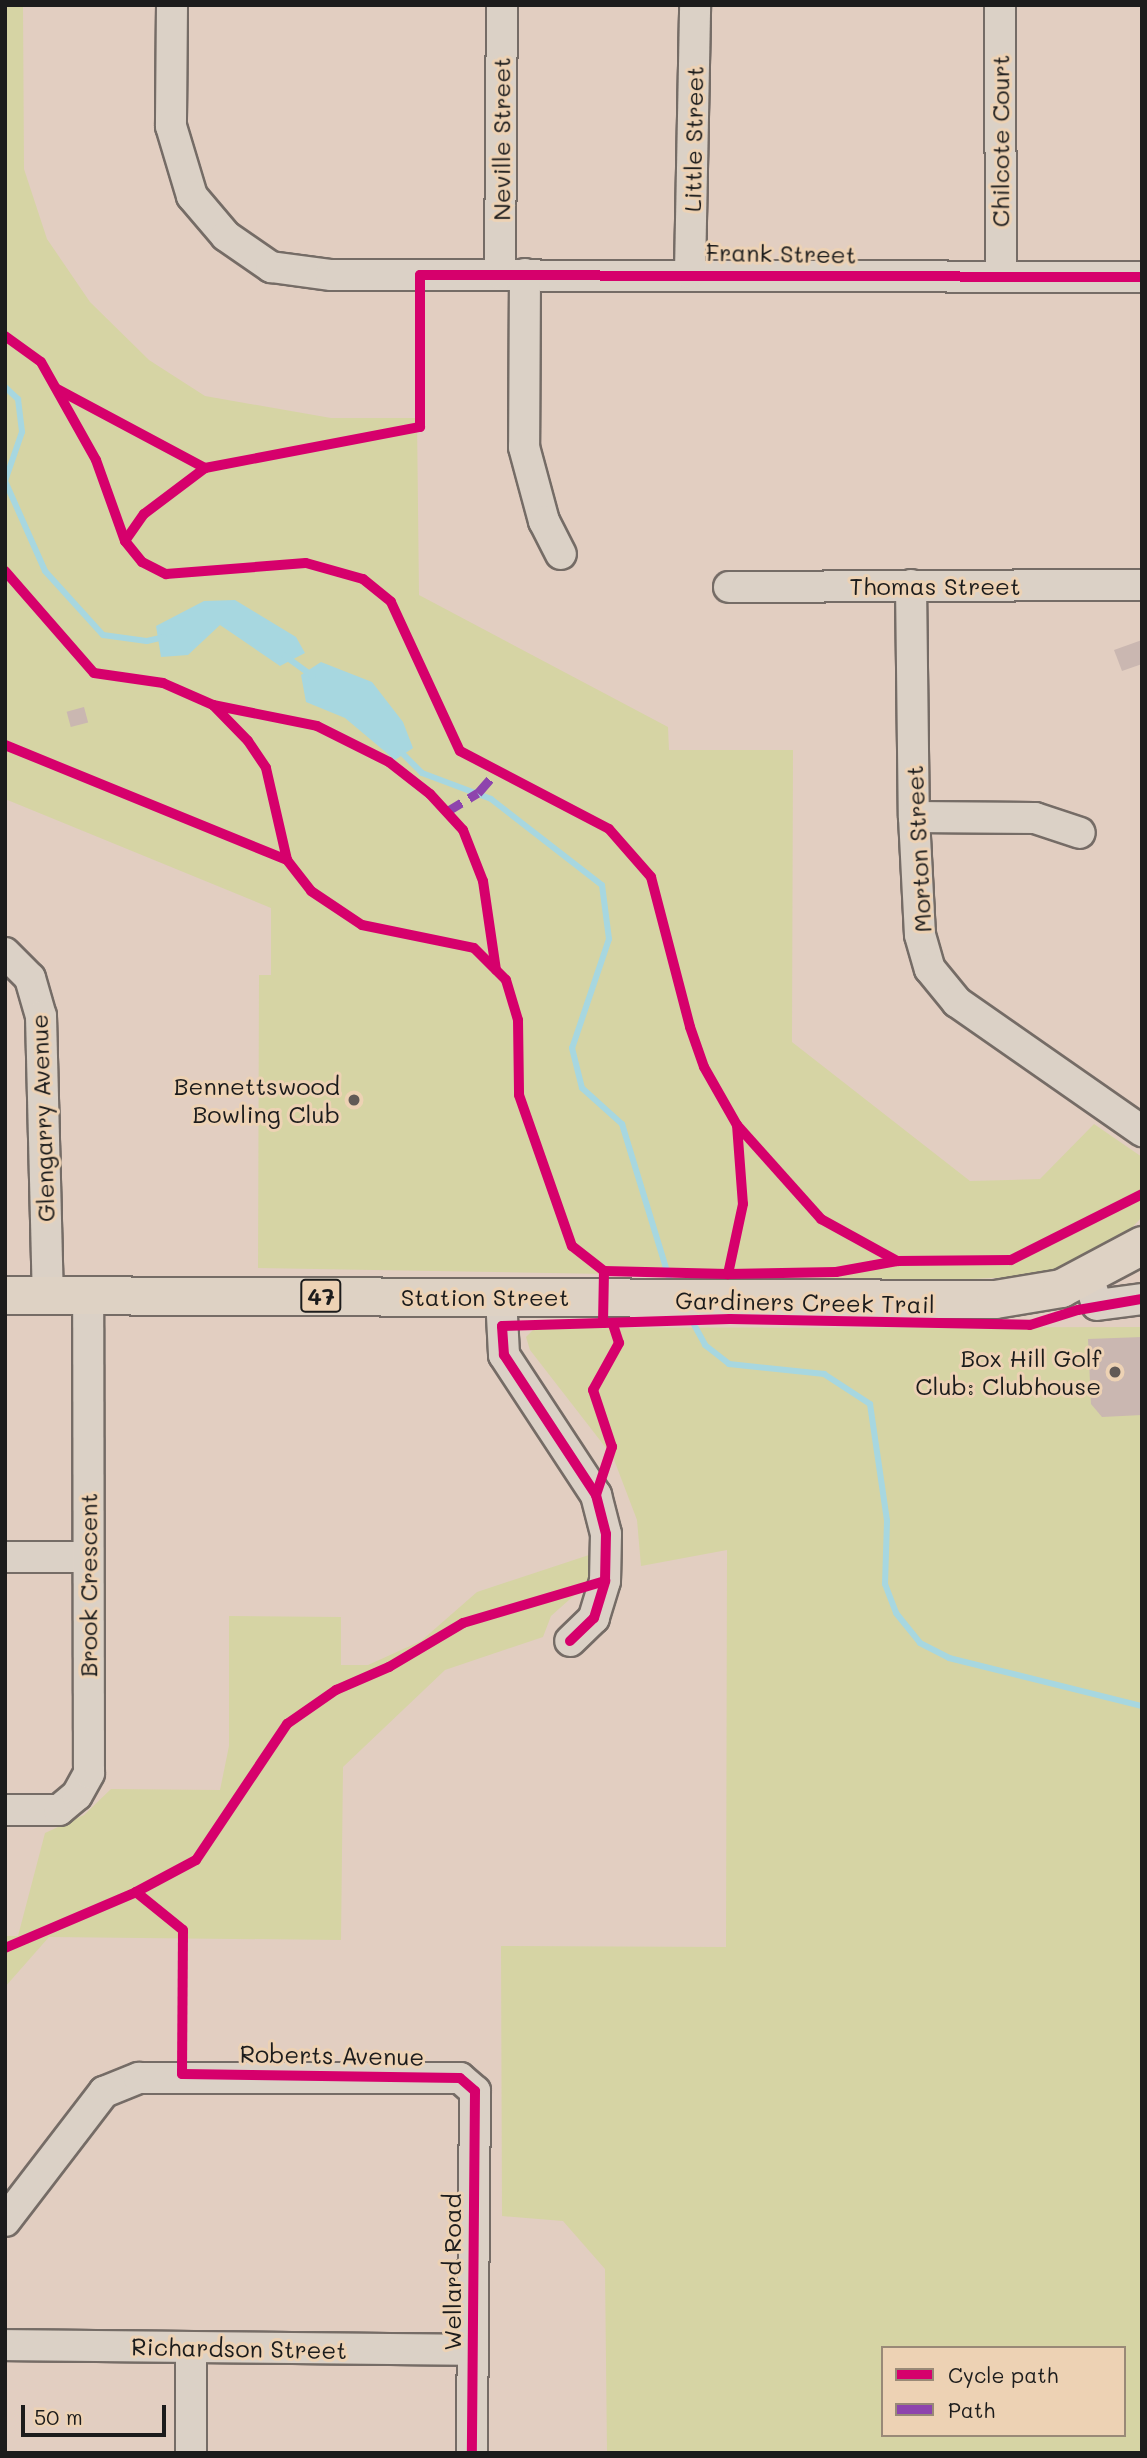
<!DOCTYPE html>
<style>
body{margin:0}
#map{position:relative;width:1147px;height:2458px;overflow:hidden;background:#e2cec1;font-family:Mali,sans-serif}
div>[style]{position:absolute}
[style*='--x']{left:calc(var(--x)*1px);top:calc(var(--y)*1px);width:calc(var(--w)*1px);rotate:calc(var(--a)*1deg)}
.green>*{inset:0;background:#d6d4a4}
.water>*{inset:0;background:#a7d7e0}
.stream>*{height:6px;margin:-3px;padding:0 3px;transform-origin:3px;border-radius:3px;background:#a7d7e0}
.building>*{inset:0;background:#cab7b1;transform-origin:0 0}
.roads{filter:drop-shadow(2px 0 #756c66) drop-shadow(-2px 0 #756c66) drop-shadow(0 2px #756c66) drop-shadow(0 -2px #756c66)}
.minor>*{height:30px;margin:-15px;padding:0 15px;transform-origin:15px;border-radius:15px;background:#dbd1c6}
.major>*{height:37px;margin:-18.5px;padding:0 18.5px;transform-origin:18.5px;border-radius:18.5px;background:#ded2c4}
.quiet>*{height:9px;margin-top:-4.5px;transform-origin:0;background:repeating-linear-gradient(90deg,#8e44ad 0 18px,transparent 0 27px)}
.cycleway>*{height:10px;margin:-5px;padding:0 5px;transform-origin:5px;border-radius:5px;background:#d6006c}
.dots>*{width:19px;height:19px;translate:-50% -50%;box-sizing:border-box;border:4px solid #edd2b4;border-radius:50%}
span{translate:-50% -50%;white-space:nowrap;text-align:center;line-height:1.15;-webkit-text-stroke:6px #edd2b4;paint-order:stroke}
.shield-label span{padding:2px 5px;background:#edd2b4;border:2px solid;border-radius:5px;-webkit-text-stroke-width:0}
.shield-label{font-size:23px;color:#1c1c1c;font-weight:700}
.street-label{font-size:24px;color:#1c1c1c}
.poi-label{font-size:24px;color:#1c1c1c}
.right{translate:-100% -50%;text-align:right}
.frame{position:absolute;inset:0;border:7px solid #1c1c1c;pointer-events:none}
.legend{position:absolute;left:881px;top:2346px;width:245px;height:91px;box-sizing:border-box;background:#edd2b4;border:2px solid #998977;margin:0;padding:9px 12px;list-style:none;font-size:21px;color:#1c1c1c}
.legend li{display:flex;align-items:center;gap:14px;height:35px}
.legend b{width:35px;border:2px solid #998977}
.scale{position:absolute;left:21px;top:2405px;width:145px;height:32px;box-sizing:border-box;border:4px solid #1c1c1c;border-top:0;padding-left:9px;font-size:21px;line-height:24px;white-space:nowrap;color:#1c1c1c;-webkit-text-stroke:5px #edd2b4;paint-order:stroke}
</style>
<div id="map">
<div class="green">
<div style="clip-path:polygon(5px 5px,23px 5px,24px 169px,47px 239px,90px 302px,149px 360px,205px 396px,331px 418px,417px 418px,419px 595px,668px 727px,669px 750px,793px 750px,792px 1042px,970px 1181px,1040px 1179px,1094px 1124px,1142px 1157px,1142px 1217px,1125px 1235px,1068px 1266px,1031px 1276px,952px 1280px,258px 1268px,259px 975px,271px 975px,271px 908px,5px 799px)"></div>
<div style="clip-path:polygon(evenodd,1142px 1327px,1142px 2453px,607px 2453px,605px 2269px,563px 2221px,502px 2216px,501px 1946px,726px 1947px,727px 1550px,641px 1566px,637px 1520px,613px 1457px,530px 1350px,526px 1337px,535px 1328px,1142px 1327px,883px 2348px,1124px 2348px,1124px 2435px,883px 2435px,883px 2348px)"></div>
<div style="clip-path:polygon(595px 1553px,588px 1583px,551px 1616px,543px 1637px,445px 1670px,343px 1767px,341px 1940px,49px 1937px,5px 1987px,5px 1936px,18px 1936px,45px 1833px,84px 1815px,111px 1789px,220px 1790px,229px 1746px,229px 1616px,341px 1617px,341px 1665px,368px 1665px,421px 1641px,477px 1592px)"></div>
</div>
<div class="water">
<div style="clip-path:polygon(235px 600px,296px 637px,305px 653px,280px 666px,220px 625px,188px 655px,161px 657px,156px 626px,204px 601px)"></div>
<div style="clip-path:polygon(321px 662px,372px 682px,403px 722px,413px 748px,395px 760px,345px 718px,306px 702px,301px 675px)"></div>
</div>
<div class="stream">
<div style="--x:5;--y:387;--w:18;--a:43"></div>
<div style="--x:18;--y:399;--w:33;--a:83"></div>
<div style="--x:22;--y:432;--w:52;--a:109.1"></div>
<div style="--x:5;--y:481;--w:98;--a:66"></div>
<div style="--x:45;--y:571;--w:86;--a:47.8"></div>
<div style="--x:103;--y:635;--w:44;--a:7.8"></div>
<div style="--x:147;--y:641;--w:17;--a:-13"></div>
<div style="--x:285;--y:656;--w:34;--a:36"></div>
<div style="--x:400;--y:751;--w:31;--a:45"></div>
<div style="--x:422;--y:773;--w:74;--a:20.6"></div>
<div style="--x:491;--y:799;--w:140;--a:37.8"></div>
<div style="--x:602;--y:885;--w:54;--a:82.6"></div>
<div style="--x:609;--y:939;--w:115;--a:108.7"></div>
<div style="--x:572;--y:1048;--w:41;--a:76"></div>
<div style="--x:582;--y:1088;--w:54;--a:42"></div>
<div style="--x:622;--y:1124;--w:167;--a:73"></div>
<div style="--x:687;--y:1312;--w:38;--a:61"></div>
<div style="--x:705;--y:1345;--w:31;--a:38"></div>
<div style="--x:729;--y:1364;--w:96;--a:6"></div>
<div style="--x:824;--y:1374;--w:55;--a:33.1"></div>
<div style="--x:870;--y:1404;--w:118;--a:81.7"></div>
<div style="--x:887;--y:1521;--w:63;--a:91.8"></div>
<div style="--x:885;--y:1584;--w:31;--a:69"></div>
<div style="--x:896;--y:1613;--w:38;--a:51"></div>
<div style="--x:920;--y:1643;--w:33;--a:27"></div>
<div style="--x:949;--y:1658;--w:199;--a:14"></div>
</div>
<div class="building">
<div style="clip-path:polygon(1142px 640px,1142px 664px,1122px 671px,1114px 650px)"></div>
<div style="left:84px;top:707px;width:16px;height:18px;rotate:75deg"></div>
<div style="clip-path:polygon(1142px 1337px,1142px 1415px,1102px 1417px,1091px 1404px,1088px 1339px)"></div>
</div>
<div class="roads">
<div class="minor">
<div style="--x:172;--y:5;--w:121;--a:90.5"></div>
<div style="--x:171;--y:126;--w:73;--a:73.3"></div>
<div style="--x:192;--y:196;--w:52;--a:49.6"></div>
<div style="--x:226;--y:236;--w:55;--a:34.6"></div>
<div style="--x:271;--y:267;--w:61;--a:7.6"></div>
<div style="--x:331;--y:275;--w:811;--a:0.14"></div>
<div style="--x:1000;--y:5;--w:271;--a:89.8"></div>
<div style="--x:690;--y:273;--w:268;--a:-88.9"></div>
<div style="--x:500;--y:274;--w:269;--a:-89.6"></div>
<div style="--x:525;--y:274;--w:173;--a:90.3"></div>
<div style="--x:524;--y:447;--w:77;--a:74.9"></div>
<div style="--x:544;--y:521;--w:37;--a:63"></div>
<div style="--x:911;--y:585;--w:232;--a:89.3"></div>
<div style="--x:914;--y:817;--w:118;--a:87.1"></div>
<div style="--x:920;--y:935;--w:35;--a:74"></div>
<div style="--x:930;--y:969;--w:43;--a:50.7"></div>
<div style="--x:957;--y:1002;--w:226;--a:34.9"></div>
<div style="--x:729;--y:587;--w:413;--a:-0.3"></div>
<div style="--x:914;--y:817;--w:121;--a:0.5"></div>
<div style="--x:1035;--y:818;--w:47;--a:18.4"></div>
<div style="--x:5;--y:953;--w:35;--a:45"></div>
<div style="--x:30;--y:978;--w:40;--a:74"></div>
<div style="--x:41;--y:1016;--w:279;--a:88.6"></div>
<div style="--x:1088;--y:1277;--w:29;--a:72"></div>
<div style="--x:1097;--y:1305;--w:45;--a:-7.6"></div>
<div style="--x:501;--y:1297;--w:58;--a:87"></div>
<div style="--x:504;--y:1355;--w:168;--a:56.7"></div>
<div style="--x:596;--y:1495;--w:40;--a:75.6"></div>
<div style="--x:606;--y:1534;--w:47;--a:91.2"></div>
<div style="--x:605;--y:1581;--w:39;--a:107"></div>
<div style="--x:594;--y:1618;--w:33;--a:136"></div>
<div style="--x:5;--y:1557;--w:82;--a:0"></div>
<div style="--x:5;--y:1810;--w:54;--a:0"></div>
<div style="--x:59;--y:1810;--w:23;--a:-40"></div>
<div style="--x:77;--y:1795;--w:25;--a:-61"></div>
<div style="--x:89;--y:1773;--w:478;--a:-90.1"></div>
<div style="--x:5;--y:2221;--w:163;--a:-52.5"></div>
<div style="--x:104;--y:2092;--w:38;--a:-22"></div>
<div style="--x:139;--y:2078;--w:321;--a:0"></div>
<div style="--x:460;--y:2078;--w:20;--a:41"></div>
<div style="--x:475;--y:2091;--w:362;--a:90.5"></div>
<div style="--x:5;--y:2345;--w:468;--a:0.6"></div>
<div style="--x:191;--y:2347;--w:106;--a:90"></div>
</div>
<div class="major">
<div style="--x:5;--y:1295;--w:990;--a:0.23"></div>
<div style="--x:995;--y:1299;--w:67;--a:-9.5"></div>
<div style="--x:1061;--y:1288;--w:92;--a:-28"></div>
</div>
</div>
<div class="quiet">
<div style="--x:446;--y:812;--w:37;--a:-31"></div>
<div style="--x:478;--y:793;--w:32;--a:-49"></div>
</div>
<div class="cycleway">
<div style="--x:5;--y:336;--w:44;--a:35.8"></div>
<div style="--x:41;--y:362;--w:112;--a:60.7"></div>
<div style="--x:96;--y:460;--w:86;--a:70.3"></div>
<div style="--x:125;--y:541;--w:27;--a:51"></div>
<div style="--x:142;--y:562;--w:27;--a:27"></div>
<div style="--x:166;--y:574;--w:140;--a:-4.5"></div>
<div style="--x:306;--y:563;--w:59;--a:15.7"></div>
<div style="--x:363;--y:579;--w:36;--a:39"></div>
<div style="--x:391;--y:602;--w:164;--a:65.2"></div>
<div style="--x:460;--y:751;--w:168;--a:27.6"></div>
<div style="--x:609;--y:829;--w:64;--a:48.8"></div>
<div style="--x:651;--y:877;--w:155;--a:75.4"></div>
<div style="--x:690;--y:1027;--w:42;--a:70.7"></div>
<div style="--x:704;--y:1067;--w:67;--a:60.4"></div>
<div style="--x:737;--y:1125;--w:79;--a:85.7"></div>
<div style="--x:743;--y:1204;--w:72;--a:102.1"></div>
<div style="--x:728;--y:1274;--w:124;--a:-178.6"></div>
<div style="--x:57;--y:389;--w:168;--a:28.1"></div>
<div style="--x:125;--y:541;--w:33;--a:-55"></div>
<div style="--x:144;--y:514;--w:76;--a:-37"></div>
<div style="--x:205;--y:468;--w:219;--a:-10.8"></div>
<div style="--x:420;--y:427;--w:152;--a:-90"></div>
<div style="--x:420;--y:275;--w:722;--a:0.16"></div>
<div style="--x:5;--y:571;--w:135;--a:48.9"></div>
<div style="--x:94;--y:673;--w:70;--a:8.2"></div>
<div style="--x:163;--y:683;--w:55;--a:23.7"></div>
<div style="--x:213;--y:705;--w:50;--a:45.8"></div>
<div style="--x:248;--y:741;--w:32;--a:56"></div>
<div style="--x:266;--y:768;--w:94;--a:77.1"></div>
<div style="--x:213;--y:705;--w:106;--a:11.4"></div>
<div style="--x:317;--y:726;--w:80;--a:26.6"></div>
<div style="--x:389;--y:762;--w:52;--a:38"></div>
<div style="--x:430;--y:794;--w:49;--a:47.5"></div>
<div style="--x:463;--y:830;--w:55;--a:68.6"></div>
<div style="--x:483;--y:881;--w:90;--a:81.7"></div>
<div style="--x:5;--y:745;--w:305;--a:22.2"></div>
<div style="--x:287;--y:860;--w:39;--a:52"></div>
<div style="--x:311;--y:891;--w:61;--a:33.7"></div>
<div style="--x:362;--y:925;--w:114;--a:11.6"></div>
<div style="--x:474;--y:948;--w:45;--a:45"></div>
<div style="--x:506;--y:980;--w:42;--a:73.3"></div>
<div style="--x:518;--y:1020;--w:75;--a:89.2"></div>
<div style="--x:519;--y:1095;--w:160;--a:70.7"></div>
<div style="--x:572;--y:1246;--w:41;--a:38"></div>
<div style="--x:737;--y:1125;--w:126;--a:48.2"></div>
<div style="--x:821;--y:1219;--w:87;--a:28.9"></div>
<div style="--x:604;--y:1271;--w:52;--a:91.1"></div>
<div style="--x:603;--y:1323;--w:127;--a:-1.8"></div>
<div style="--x:730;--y:1319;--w:300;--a:1.1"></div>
<div style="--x:1030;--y:1325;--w:50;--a:-17.4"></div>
<div style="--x:1078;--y:1310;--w:65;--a:-9.8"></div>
<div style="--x:728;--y:1274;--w:108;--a:-1.1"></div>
<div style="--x:836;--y:1272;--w:62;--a:-10.2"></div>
<div style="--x:897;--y:1261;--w:114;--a:-0.5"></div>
<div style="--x:1011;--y:1260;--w:147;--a:-26.7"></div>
<div style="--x:596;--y:1495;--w:51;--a:-71.6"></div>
<div style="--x:612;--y:1447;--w:60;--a:-108.4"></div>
<div style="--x:593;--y:1390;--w:54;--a:-61"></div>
<div style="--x:619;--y:1343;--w:20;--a:-108"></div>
<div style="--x:570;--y:1641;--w:33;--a:-44"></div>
<div style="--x:594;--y:1618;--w:39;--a:-73"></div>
<div style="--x:605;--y:1581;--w:47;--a:-88.8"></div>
<div style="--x:606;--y:1534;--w:40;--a:-104.4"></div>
<div style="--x:596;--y:1495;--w:168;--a:-123.3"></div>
<div style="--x:504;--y:1355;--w:29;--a:-94"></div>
<div style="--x:502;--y:1326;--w:101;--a:-1.7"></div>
<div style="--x:136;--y:1892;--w:60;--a:39"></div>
<div style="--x:183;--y:1930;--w:144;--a:90.4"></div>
<div style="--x:182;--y:2074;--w:278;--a:0.8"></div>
<div style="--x:460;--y:2078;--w:20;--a:41"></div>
<div style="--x:475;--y:2091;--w:362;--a:90.5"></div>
<div style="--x:5;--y:1948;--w:142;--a:-23.1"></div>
<div style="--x:136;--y:1892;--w:68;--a:-28.1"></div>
<div style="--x:196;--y:1860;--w:164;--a:-56.2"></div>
<div style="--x:287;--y:1724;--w:60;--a:-34.8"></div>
<div style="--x:336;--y:1690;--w:58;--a:-23.5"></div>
<div style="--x:389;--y:1667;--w:86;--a:-30.7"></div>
<div style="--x:463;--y:1623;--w:148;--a:-16.5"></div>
</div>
<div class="dots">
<div style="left:354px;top:1100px;background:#615a56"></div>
<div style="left:1115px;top:1372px;background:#615a56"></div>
</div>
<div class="shield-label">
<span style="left:321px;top:1296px">47</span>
</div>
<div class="street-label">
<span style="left:501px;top:139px;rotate:-90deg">Neville Street</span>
<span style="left:693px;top:139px;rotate:-89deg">Little Street</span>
<span style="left:1000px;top:141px;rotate:-90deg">Chilcote Court</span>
<span style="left:781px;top:253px;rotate:1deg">Frank Street</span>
<span style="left:935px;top:586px">Thomas Street</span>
<span style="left:918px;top:849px;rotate:-93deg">Morton Street</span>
<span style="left:42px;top:1118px;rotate:-92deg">Glengarry Avenue</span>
<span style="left:485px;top:1297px">Station Street</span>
<span style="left:805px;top:1302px;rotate:1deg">Gardiners Creek Trail</span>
<span style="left:88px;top:1585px;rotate:-90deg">Brook Crescent</span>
<span style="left:332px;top:2055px;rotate:1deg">Roberts Avenue</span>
<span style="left:452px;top:2272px;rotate:-90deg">Wellard Road</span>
<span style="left:239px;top:2348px;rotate:1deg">Richardson Street</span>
</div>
<div class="poi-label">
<span class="right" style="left:340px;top:1100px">Bennettswood<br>Bowling Club</span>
<span class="right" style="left:1101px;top:1372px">Box Hill Golf<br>Club: Clubhouse</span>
</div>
<div class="frame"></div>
<ul class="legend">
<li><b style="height:9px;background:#d6006c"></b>Cycle path</li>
<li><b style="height:9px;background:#8e44ad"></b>Path</li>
</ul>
<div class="scale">50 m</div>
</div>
